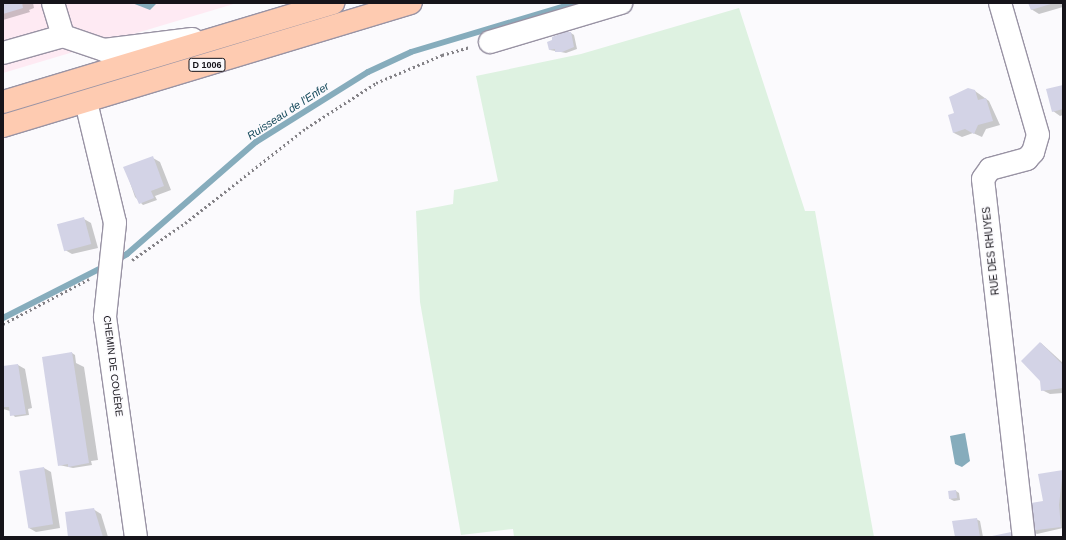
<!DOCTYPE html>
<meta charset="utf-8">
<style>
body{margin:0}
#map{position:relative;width:1066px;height:540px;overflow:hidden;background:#fbfafd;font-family:Helvetica,sans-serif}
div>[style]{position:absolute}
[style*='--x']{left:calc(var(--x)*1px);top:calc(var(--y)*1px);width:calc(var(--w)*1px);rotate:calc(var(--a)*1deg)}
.industrial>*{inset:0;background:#feeaf3}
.green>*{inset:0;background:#def2e1}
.water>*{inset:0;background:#86acbc}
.shadow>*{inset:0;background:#0003}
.stream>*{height:6px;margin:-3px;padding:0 3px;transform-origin:3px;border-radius:3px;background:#86acbc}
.building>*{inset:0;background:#d3d3e6;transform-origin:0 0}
.path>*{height:2.5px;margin-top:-1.25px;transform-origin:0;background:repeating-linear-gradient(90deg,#838186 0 2px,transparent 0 5px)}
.roads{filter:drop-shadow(1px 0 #9993a4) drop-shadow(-1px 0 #9993a4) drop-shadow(0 1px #9993a4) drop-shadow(0 -1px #9993a4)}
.minor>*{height:22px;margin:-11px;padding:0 11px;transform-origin:11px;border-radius:11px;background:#fff}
.major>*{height:22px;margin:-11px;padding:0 11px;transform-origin:11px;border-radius:11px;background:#fecbb1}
span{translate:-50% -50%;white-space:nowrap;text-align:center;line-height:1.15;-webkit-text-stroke:3px #fbfafd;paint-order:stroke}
.shield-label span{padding:1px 3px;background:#fbfafd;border:1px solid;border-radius:3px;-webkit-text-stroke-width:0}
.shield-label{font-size:9px;color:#16141a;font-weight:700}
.street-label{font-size:10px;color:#16141a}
.water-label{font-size:11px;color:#15495b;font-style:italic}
.frame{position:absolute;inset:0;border:4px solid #16141a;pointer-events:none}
</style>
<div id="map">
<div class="industrial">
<div style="clip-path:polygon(3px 3px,237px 3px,3px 73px)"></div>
</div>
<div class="green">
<div style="clip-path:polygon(739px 8px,805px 211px,815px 211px,874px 537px,514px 537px,513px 529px,461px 535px,420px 302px,416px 211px,453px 204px,454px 190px,498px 181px,476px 76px,581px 54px)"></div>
</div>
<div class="water">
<div style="clip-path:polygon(132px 3px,157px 3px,150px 10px)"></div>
<div style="clip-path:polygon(965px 433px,970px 461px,962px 467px,955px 464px,950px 436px)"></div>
</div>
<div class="shadow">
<div style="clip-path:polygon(3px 3px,21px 3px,21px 6px,23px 3px,33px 3px,34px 8px,29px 10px,30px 12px,3px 20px)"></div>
<div style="clip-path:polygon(1029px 3px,1063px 3px,1063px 7px,1039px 14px,1031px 9px)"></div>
<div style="clip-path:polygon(571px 33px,574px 35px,577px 49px,566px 53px,550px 50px,553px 37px)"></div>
<div style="clip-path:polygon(1063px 86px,1063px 115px,1060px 116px,1053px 111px)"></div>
<div style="clip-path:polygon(975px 91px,989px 101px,1000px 125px,986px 129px,982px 137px,973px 133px,962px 137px,954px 133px,949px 116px,955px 114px)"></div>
<div style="clip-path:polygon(153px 158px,160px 162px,171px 190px,155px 196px,157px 200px,143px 205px,135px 197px,125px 168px)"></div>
<div style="clip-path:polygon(84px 219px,91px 223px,98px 248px,72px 254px,65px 250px)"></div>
<div style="clip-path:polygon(1041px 343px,1063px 363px,1063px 393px,1050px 394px,1042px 390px)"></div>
<div style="clip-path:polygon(72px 353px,75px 355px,76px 363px,84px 367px,98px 460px,91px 461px,92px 465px,73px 468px,59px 465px)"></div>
<div style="clip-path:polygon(18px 365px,25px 369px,32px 408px,28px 409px,29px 415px,15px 417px,10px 411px,3px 409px,3px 367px)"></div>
<div style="clip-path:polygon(44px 468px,51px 472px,60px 528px,36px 532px,29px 528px,25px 471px)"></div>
<div style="clip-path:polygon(1063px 471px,1063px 528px,1037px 534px,1030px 530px)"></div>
<div style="clip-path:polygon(956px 491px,959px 493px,960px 500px,954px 501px,950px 499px)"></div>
<div style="clip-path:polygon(93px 509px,101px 514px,108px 537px,69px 537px)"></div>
<div style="clip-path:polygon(976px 519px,980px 521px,983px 537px,956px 537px)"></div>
</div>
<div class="stream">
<div style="--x:117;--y:260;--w:12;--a:-31"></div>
<div style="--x:127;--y:254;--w:171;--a:-41"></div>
<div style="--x:256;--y:142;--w:132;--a:-32"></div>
<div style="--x:368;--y:72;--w:47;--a:-24.9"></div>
<div style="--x:411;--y:52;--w:171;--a:-16.6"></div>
<div style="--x:3;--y:318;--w:117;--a:-27"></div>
</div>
<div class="building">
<div style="clip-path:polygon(3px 3px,22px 3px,23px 8px,3px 14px)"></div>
<div style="clip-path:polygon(1028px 3px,1054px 3px,1031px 10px)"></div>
<div style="clip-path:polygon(565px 32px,571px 32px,574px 47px,562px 52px,555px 52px,555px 49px,549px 50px,547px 42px,552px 40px,552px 37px)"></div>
<div style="clip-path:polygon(1063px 85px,1063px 109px,1052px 112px,1046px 89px)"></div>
<div style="clip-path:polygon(968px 88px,975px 90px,978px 100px,986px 98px,993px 121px,978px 125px,974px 134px,965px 129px,953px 133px,948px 115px,954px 113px,949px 97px)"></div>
<div style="clip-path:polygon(153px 156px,164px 186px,151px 191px,154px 198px,139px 204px,123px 167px)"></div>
<div style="left:84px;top:217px;width:28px;height:28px;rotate:75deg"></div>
<div style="clip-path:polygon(1040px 342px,1062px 364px,1063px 388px,1041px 391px,1040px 381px,1021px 361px)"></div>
<div style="clip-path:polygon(72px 352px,89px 463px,68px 467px,68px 464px,58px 466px,42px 357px)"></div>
<div style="clip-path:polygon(18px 364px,26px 414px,10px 416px,9px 407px,3px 407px,3px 366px)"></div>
<div style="left:44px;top:467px;width:58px;height:25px;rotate:81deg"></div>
<div style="clip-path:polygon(1063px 470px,1059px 505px,1061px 527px,1029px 531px,1025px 504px,1043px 501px,1038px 474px)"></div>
<div style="left:956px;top:490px;width:8px;height:8px;rotate:83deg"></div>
<div style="clip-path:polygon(94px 508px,103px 537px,68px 537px,65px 512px)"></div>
<div style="clip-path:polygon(977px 518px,980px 537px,955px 537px,952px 521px)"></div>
<div style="clip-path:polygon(1016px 531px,1016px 537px,992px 537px,992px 536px)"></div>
</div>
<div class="path">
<div style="--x:132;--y:260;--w:65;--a:-34.9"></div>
<div style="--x:185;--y:223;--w:154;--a:-38.1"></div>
<div style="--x:306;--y:128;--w:83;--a:-32.7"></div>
<div style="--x:376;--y:83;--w:72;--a:-23"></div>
<div style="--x:442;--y:55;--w:29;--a:-16"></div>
<div style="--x:3;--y:324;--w:97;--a:-27.6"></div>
</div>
<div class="roads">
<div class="minor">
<div style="--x:53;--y:3;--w:34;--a:73"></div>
<div style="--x:63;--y:36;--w:43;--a:18.9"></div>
<div style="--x:104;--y:50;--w:89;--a:-7.1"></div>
<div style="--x:1000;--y:3;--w:137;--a:73.9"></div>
<div style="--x:1038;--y:135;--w:18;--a:106"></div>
<div style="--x:1033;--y:152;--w:9;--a:131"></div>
<div style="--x:1027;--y:159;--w:38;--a:165"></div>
<div style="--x:990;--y:169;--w:12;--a:125"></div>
<div style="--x:983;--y:179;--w:360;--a:83.5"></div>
<div style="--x:490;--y:42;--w:137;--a:-16.6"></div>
<div style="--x:3;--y:53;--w:62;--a:-15.8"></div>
<div style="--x:86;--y:102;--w:124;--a:76.5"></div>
<div style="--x:115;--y:223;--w:95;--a:96.1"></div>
<div style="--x:105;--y:317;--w:222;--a:82"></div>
</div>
<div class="major">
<div style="--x:3;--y:102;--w:345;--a:-16.7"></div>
<div style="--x:3;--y:126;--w:426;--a:-16.8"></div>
</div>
</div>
<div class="shield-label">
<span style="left:207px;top:65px">D 1006</span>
</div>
<div class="street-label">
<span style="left:991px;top:251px;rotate:-96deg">RUE DES RHUYES</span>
<span style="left:113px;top:366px;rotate:83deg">CHEMIN DE COUÈRE</span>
</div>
<div class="water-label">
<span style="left:288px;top:111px;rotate:-33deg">Ruisseau de l'Enfer</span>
</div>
<div class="frame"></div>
</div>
